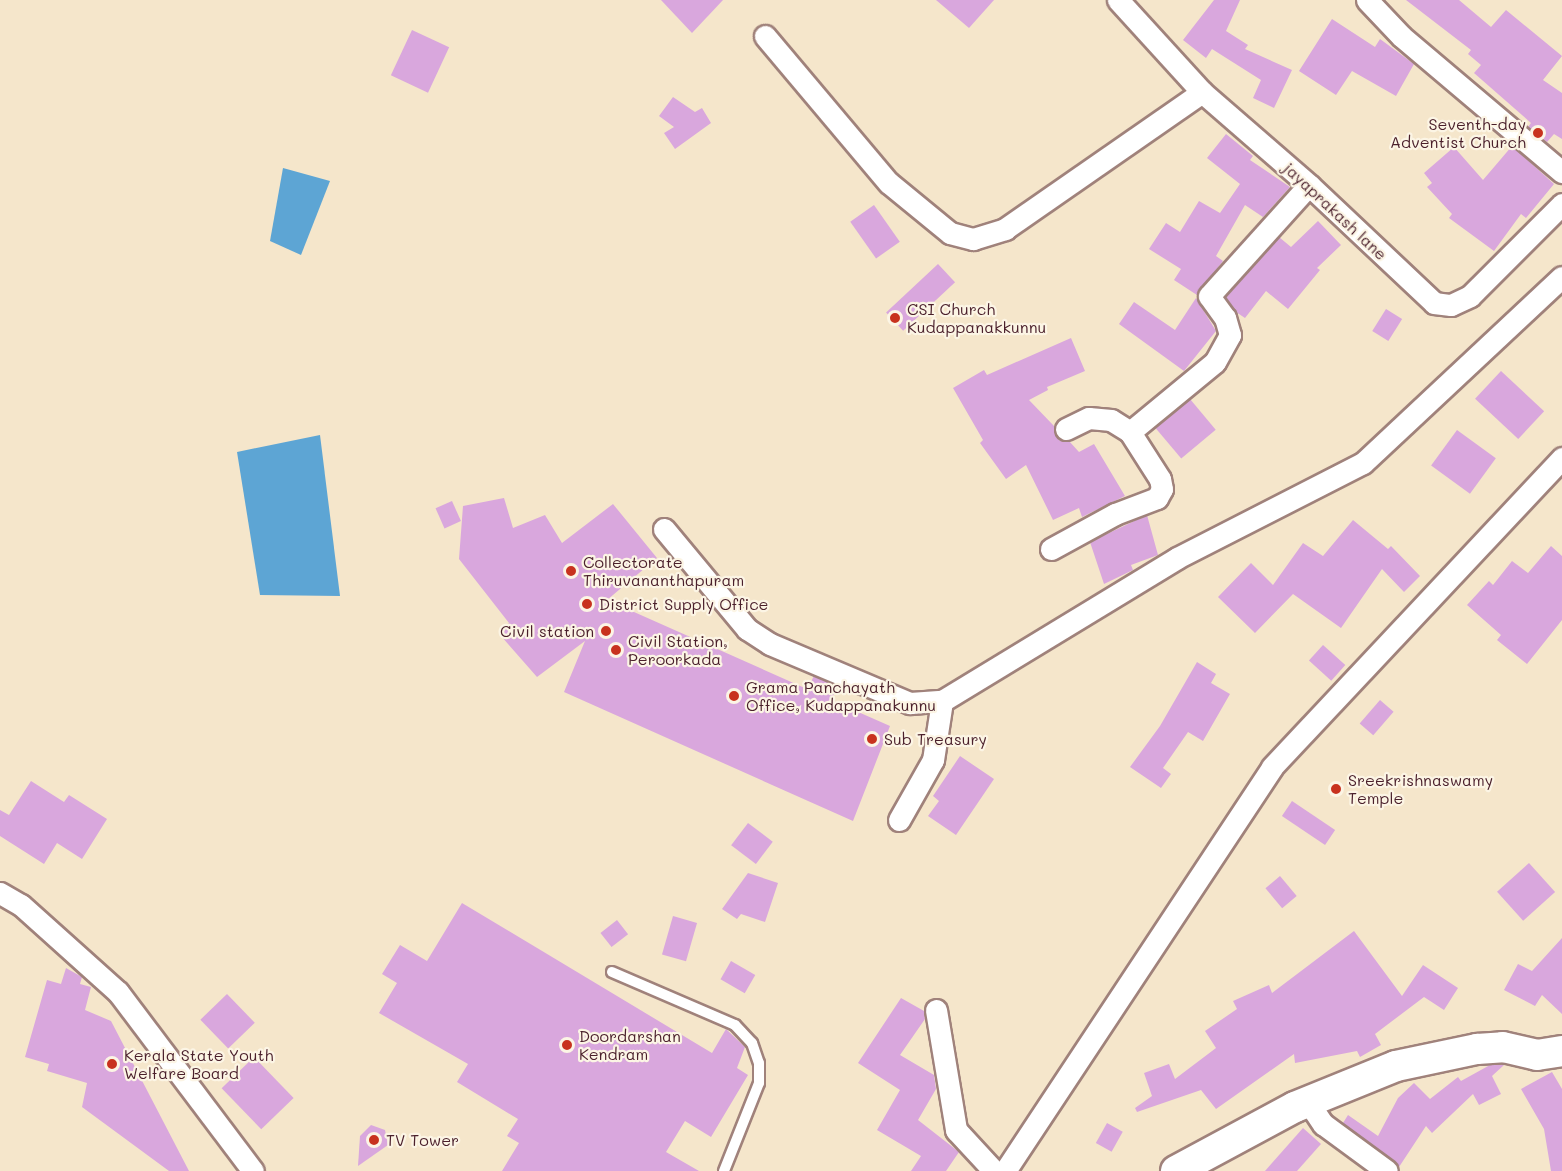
<!DOCTYPE html>
<style>
body{margin:0}
#map{position:relative;width:1562px;height:1171px;overflow:hidden;background:#f5e6cb;font-family:Mali,sans-serif}
div>[style]{position:absolute}
[style*='--x']{left:calc(var(--x)*1px);top:calc(var(--y)*1px);width:calc(var(--w)*1px);rotate:calc(var(--a)*1deg)}
.water>*{inset:0;background:#5da5d4}
.building>*{inset:0;background:#d9a7dd;transform-origin:0 0}
.roads{filter:drop-shadow(2px 0 #a0827b) drop-shadow(-2px 0 #a0827b) drop-shadow(0 2px #a0827b) drop-shadow(0 -2px #a0827b)}
.service>*{height:10px;margin:-5px;padding:0 5px;transform-origin:5px;border-radius:5px;background:#fff}
.minor>*{height:21px;margin:-10.5px;padding:0 10.5px;transform-origin:10.5px;border-radius:10.5px;background:#fff}
.secondary>*{height:30px;margin:-15px;padding:0 15px;transform-origin:15px;border-radius:15px;background:#fff}
.dots>*{width:16px;height:16px;translate:-50% -50%;box-sizing:border-box;border:3px solid #fcf5e5;border-radius:50%}
span{translate:-50% -50%;white-space:nowrap;text-align:center;line-height:1.15;-webkit-text-stroke:4.5px #fcf5e5;paint-order:stroke}
.poi-label{font-size:16px;color:#4a1f2b}
.right{translate:-100% -50%;text-align:right}
.left{translate:0 -50%;text-align:left}
.street-label{font-size:16px;color:#4a1f2b}
</style>
<div id="map">
<div class="water">
<div style="clip-path:polygon(283px 168px,330px 181px,301px 255px,270px 241px)"></div>
<div style="clip-path:polygon(320px 435px,340px 596px,260px 595px,237px 452px)"></div>
</div>
<div class="building">
<div style="clip-path:polygon(661px 0,723px 0,692px 33px)"></div>
<div style="clip-path:polygon(936px 0,994px 0,969px 28px)"></div>
<div style="clip-path:polygon(1214px 0,1240px 0,1226px 31px,1248px 45px,1245px 49px,1292px 70px,1274px 108px,1253px 98px,1261px 80px,1212px 49px,1206px 58px,1183px 40px)"></div>
<div style="clip-path:polygon(1406px 0,1459px 0,1491px 27px,1506px 10px,1562px 56px,1543px 80px,1562px 93px,1562px 139px,1554px 134px,1547px 142px,1528px 127px,1531px 123px,1474px 73px,1481px 65px,1468px 54px,1471px 50px)"></div>
<div style="clip-path:polygon(1332px 19px,1375px 47px,1380px 39px,1414px 64px,1396px 96px,1352px 71px,1336px 95px,1299px 71px)"></div>
<div style="left:412px;top:30px;width:41px;height:50px;rotate:25deg"></div>
<div style="clip-path:polygon(673px 97px,695px 112px,702px 108px,711px 123px,675px 149px,664px 133px,674px 127px,659px 116px)"></div>
<div style="clip-path:polygon(1226px 134px,1253px 156px,1250px 160px,1290px 187px,1263px 217px,1245px 205px,1216px 256px,1223px 261px,1197px 295px,1174px 280px,1181px 269px,1149px 249px,1166px 223px,1180px 232px,1199px 201px,1220px 213px,1240px 184px,1207px 158px)"></div>
<div style="clip-path:polygon(1512px 146px,1554px 184px,1526px 218px,1521px 214px,1494px 251px,1449px 218px,1452px 214px,1427px 187px,1432px 183px,1424px 173px,1454px 147px,1483px 180px)"></div>
<div style="left:874px;top:205px;width:45px;height:29px;rotate:55deg"></div>
<div style="clip-path:polygon(1318px 221px,1341px 245px,1317px 268px,1320px 270px,1288px 309px,1266px 291px,1245px 318px,1236px 312px,1225px 297px,1279px 237px,1291px 247px)"></div>
<div style="left:938px;top:264px;width:25px;height:71px;rotate:47deg"></div>
<div style="clip-path:polygon(1196px 298px,1216px 331px,1184px 371px,1119px 324px,1134px 302px,1175px 330px)"></div>
<div style="left:1386px;top:309px;width:19px;height:26px;rotate:32deg"></div>
<div style="clip-path:polygon(1071px 338px,1085px 371px,1047px 387px,1048px 390px,1029px 400px,1054px 426px,1059px 440px,1069px 441px,1079px 452px,1094px 444px,1125px 496px,1082px 517px,1079px 508px,1053px 520px,1026px 465px,1006px 479px,980px 443px,983px 440px,953px 388px,984px 370px,987px 375px)"></div>
<div style="left:1501px;top:371px;width:59px;height:38px;rotate:43deg"></div>
<div style="left:1190px;top:399px;width:40px;height:45px;rotate:50deg"></div>
<div style="left:1457px;top:430px;width:48px;height:44px;rotate:36deg"></div>
<div style="clip-path:polygon(504px 498px,513px 528px,545px 515px,562px 543px,613px 504px,657px 558px,607px 600px,807px 689px,814px 676px,838px 686px,831px 700px,890px 726px,853px 821px,564px 692px,585px 641px,537px 677px,501px 636px,509px 623px,459px 559px,463px 506px)"></div>
<div style="left:452px;top:501px;width:22px;height:18px;rotate:66deg"></div>
<div style="clip-path:polygon(1147px 515px,1158px 555px,1131px 565px,1133px 570px,1104px 584px,1090px 542px)"></div>
<div style="clip-path:polygon(1353px 520px,1388px 549px,1391px 546px,1420px 576px,1404px 592px,1382px 569px,1341px 628px,1293px 594px,1255px 633px,1218px 597px,1251px 563px,1273px 585px,1303px 543px,1323px 556px)"></div>
<div style="clip-path:polygon(1551px 546px,1562px 556px,1562px 620px,1527px 664px,1497px 640px,1501px 635px,1467px 605px,1489px 581px,1493px 585px,1512px 561px,1528px 573px)"></div>
<div style="left:1323px;top:645px;width:30px;height:21px;rotate:42deg"></div>
<div style="clip-path:polygon(1197px 662px,1216px 674px,1211px 683px,1230px 694px,1203px 741px,1188px 732px,1163px 768px,1171px 774px,1161px 788px,1130px 767px,1160px 726px)"></div>
<div style="left:1380px;top:700px;width:18px;height:31px;rotate:41deg"></div>
<div style="clip-path:polygon(960px 756px,994px 779px,956px 835px,928px 816px,939px 801px,933px 796px)"></div>
<div style="clip-path:polygon(31px 781px,64px 802px,69px 795px,107px 819px,82px 859px,57px 843px,44px 864px,0 836px,0 810px,9px 815px)"></div>
<div style="left:1292px;top:801px;width:52px;height:18px;rotate:34deg"></div>
<div style="left:748px;top:823px;width:31px;height:28px;rotate:37deg"></div>
<div style="left:1529px;top:863px;width:39px;height:43px;rotate:48deg"></div>
<div style="clip-path:polygon(748px 873px,778px 883px,765px 922px,741px 914px,737px 919px,722px 909px)"></div>
<div style="left:1280px;top:876px;width:26px;height:19px;rotate:50deg"></div>
<div style="clip-path:polygon(462px 903px,712px 1053px,726px 1029px,745px 1047px,737px 1068px,748px 1075px,711px 1137px,685px 1121px,666px 1152px,699px 1171px,502px 1171px,519px 1143px,507px 1136px,518px 1119px,457px 1082px,468px 1064px,379px 1013px,397px 983px,382px 974px,400px 945px,427px 961px)"></div>
<div style="left:673px;top:916px;width:25px;height:40px;rotate:16deg"></div>
<div style="left:617px;top:920px;width:18px;height:21px;rotate:52deg"></div>
<div style="clip-path:polygon(1354px 931px,1402px 996px,1423px 965px,1458px 988px,1444px 1010px,1424px 997px,1375px 1034px,1381px 1045px,1360px 1057px,1357px 1051px,1295px 1063px,1294px 1054px,1216px 1109px,1201px 1090px,1137px 1112px,1135px 1108px,1152px 1096px,1144px 1073px,1169px 1064px,1175px 1079px,1216px 1048px,1205px 1031px,1237px 1009px,1233px 1001px,1269px 985px,1272px 993px)"></div>
<div style="clip-path:polygon(1562px 938px,1562px 1014px,1542px 995px,1535px 1006px,1504px 990px,1518px 964px,1532px 971px)"></div>
<div style="left:731px;top:961px;width:28px;height:21px;rotate:30deg"></div>
<div style="clip-path:polygon(66px 968px,82px 977px,80px 984px,91px 987px,85px 1010px,111px 1021px,189px 1171px,169px 1171px,82px 1107px,87px 1083px,47px 1071px,49px 1064px,25px 1057px,47px 980px,61px 984px)"></div>
<div style="left:227px;top:994px;width:40px;height:37px;rotate:46deg"></div>
<div style="clip-path:polygon(901px 998px,924px 1011px,925px 1019px,900px 1055px,934px 1075px,936px 1089px,918px 1120px,959px 1152px,946px 1171px,911px 1171px,921px 1156px,877px 1130px,900px 1090px,858px 1063px)"></div>
<div style="left:254px;top:1057px;width:57px;height:45px;rotate:46deg"></div>
<div style="clip-path:polygon(1490px 1065px,1504px 1065px,1492px 1076px,1501px 1094px,1479px 1105px,1473px 1094px,1432px 1133px,1426px 1126px,1399px 1167px,1343px 1123px,1348px 1115px,1378px 1136px,1398px 1098px,1414px 1083px,1430px 1099px,1458px 1077px,1461px 1081px)"></div>
<div style="clip-path:polygon(1552px 1072px,1562px 1089px,1562px 1171px,1551px 1171px,1544px 1129px,1521px 1089px)"></div>
<div style="left:1107px;top:1123px;width:18px;height:23px;rotate:29deg"></div>
<div style="clip-path:polygon(371px 1125px,385px 1130px,388px 1145px,358px 1166px,360px 1136px)"></div>
<div style="clip-path:polygon(1303px 1128px,1321px 1144px,1297px 1171px,1265px 1171px)"></div>
</div>
<div class="roads">
<div class="service">
<div style="--x:612;--y:972;--w:134;--a:23.3"></div>
<div style="--x:735;--y:1025;--w:25;--a:47"></div>
<div style="--x:752;--y:1043;--w:21;--a:71"></div>
<div style="--x:759;--y:1063;--w:20;--a:90"></div>
<div style="--x:759;--y:1083;--w:95;--a:111.7"></div>
</div>
<div class="minor">
<div style="--x:1118;--y:0;--w:125;--a:47.6"></div>
<div style="--x:1202;--y:92;--w:142;--a:41"></div>
<div style="--x:1309;--y:185;--w:172;--a:43.3"></div>
<div style="--x:1434;--y:303;--w:17;--a:7"></div>
<div style="--x:1451;--y:305;--w:21;--a:-25"></div>
<div style="--x:1470;--y:296;--w:130;--a:-45"></div>
<div style="--x:1367;--y:0;--w:50;--a:46.6"></div>
<div style="--x:1401;--y:36;--w:211;--a:40.2"></div>
<div style="--x:765;--y:36;--w:192;--a:49.9"></div>
<div style="--x:889;--y:183;--w:79;--a:39.3"></div>
<div style="--x:950;--y:233;--w:24;--a:15"></div>
<div style="--x:973;--y:239;--w:34;--a:-17"></div>
<div style="--x:1005;--y:229;--w:240;--a:-34.8"></div>
<div style="--x:1066;--y:429;--w:25;--a:-26"></div>
<div style="--x:1089;--y:418;--w:22;--a:5"></div>
<div style="--x:1111;--y:420;--w:22;--a:32"></div>
<div style="--x:1130;--y:432;--w:110;--a:-39.5"></div>
<div style="--x:1215;--y:362;--w:31;--a:-61"></div>
<div style="--x:1230;--y:335;--w:18;--a:-106"></div>
<div style="--x:1225;--y:318;--w:27;--a:-126"></div>
<div style="--x:1209;--y:296;--w:149;--a:-48"></div>
<div style="--x:664;--y:529;--w:130;--a:50.3"></div>
<div style="--x:747;--y:629;--w:27;--a:33"></div>
<div style="--x:770;--y:644;--w:152;--a:22.9"></div>
<div style="--x:910;--y:703;--w:32;--a:-4"></div>
<div style="--x:942;--y:701;--w:275;--a:-31.3"></div>
<div style="--x:1177;--y:558;--w:209;--a:-27.1"></div>
<div style="--x:1363;--y:463;--w:272;--a:-43.1"></div>
<div style="--x:1051;--y:549;--w:73;--a:-28.7"></div>
<div style="--x:1115;--y:514;--w:45;--a:-20.9"></div>
<div style="--x:1157;--y:498;--w:10;--a:-61"></div>
<div style="--x:1162;--y:489;--w:10;--a:-101"></div>
<div style="--x:1160;--y:479;--w:56;--a:-122.6"></div>
<div style="--x:899;--y:820;--w:69;--a:-60.5"></div>
<div style="--x:933;--y:760;--w:60;--a:-81.3"></div>
<div style="--x:0;--y:893;--w:24;--a:30"></div>
<div style="--x:21;--y:905;--w:130;--a:41.9"></div>
<div style="--x:118;--y:992;--w:224;--a:53"></div>
<div style="--x:936;--y:1010;--w:122;--a:80.5"></div>
<div style="--x:956;--y:1130;--w:56;--a:47.2"></div>
<div style="--x:1308;--y:1102;--w:27;--a:56"></div>
<div style="--x:1323;--y:1124;--w:79;--a:36.3"></div>
<div style="--x:1005;--y:1171;--w:484;--a:-56.5"></div>
<div style="--x:1272;--y:767;--w:424;--a:-46.8"></div>
</div>
<div class="secondary">
<div style="--x:1176;--y:1171;--w:135;--a:-28.3"></div>
<div style="--x:1295;--y:1107;--w:109;--a:-22.1"></div>
<div style="--x:1396;--y:1066;--w:83;--a:-11.9"></div>
<div style="--x:1477;--y:1049;--w:26;--a:-4"></div>
<div style="--x:1503;--y:1047;--w:35;--a:13"></div>
<div style="--x:1537;--y:1055;--w:25;--a:-9"></div>
</div>
</div>
<div class="dots">
<div style="left:1538px;top:133px;background:#c8321e"></div>
<div style="left:895px;top:318px;background:#c8321e"></div>
<div style="left:571px;top:571px;background:#c8321e"></div>
<div style="left:587px;top:604px;background:#c8321e"></div>
<div style="left:606px;top:631px;background:#c8321e"></div>
<div style="left:616px;top:650px;background:#c8321e"></div>
<div style="left:734px;top:696px;background:#c8321e"></div>
<div style="left:872px;top:739px;background:#c8321e"></div>
<div style="left:1336px;top:789px;background:#c8321e"></div>
<div style="left:567px;top:1045px;background:#c8321e"></div>
<div style="left:112px;top:1064px;background:#c8321e"></div>
<div style="left:374px;top:1140px;background:#c8321e"></div>
</div>
<div class="poi-label">
<span class="right" style="left:1526px;top:133px">Seventh-day<br>Adventist Church</span>
<span class="left" style="left:907px;top:318px">CSI Church<br>Kudappanakkunnu</span>
<span class="left" style="left:583px;top:571px">Collectorate<br>Thiruvananthapuram</span>
<span class="left" style="left:599px;top:604px">District Supply Office</span>
<span class="right" style="left:594px;top:631px">Civil station</span>
<span class="left" style="left:628px;top:650px">Civil Station,<br>Peroorkada</span>
<span class="left" style="left:746px;top:696px">Grama Panchayath<br>Office, Kudappanakunnu</span>
<span class="left" style="left:884px;top:739px">Sub Treasury</span>
<span class="left" style="left:1348px;top:789px">Sreekrishnaswamy<br>Temple</span>
<span class="left" style="left:579px;top:1045px">Doordarshan<br>Kendram</span>
<span class="left" style="left:124px;top:1064px">Kerala State Youth<br>Welfare Board</span>
<span class="left" style="left:386px;top:1140px">TV Tower</span>
</div>
<div class="street-label">
<span style="left:1335px;top:211px;rotate:43deg">jayaprakash lane</span>
</div>
</div>
